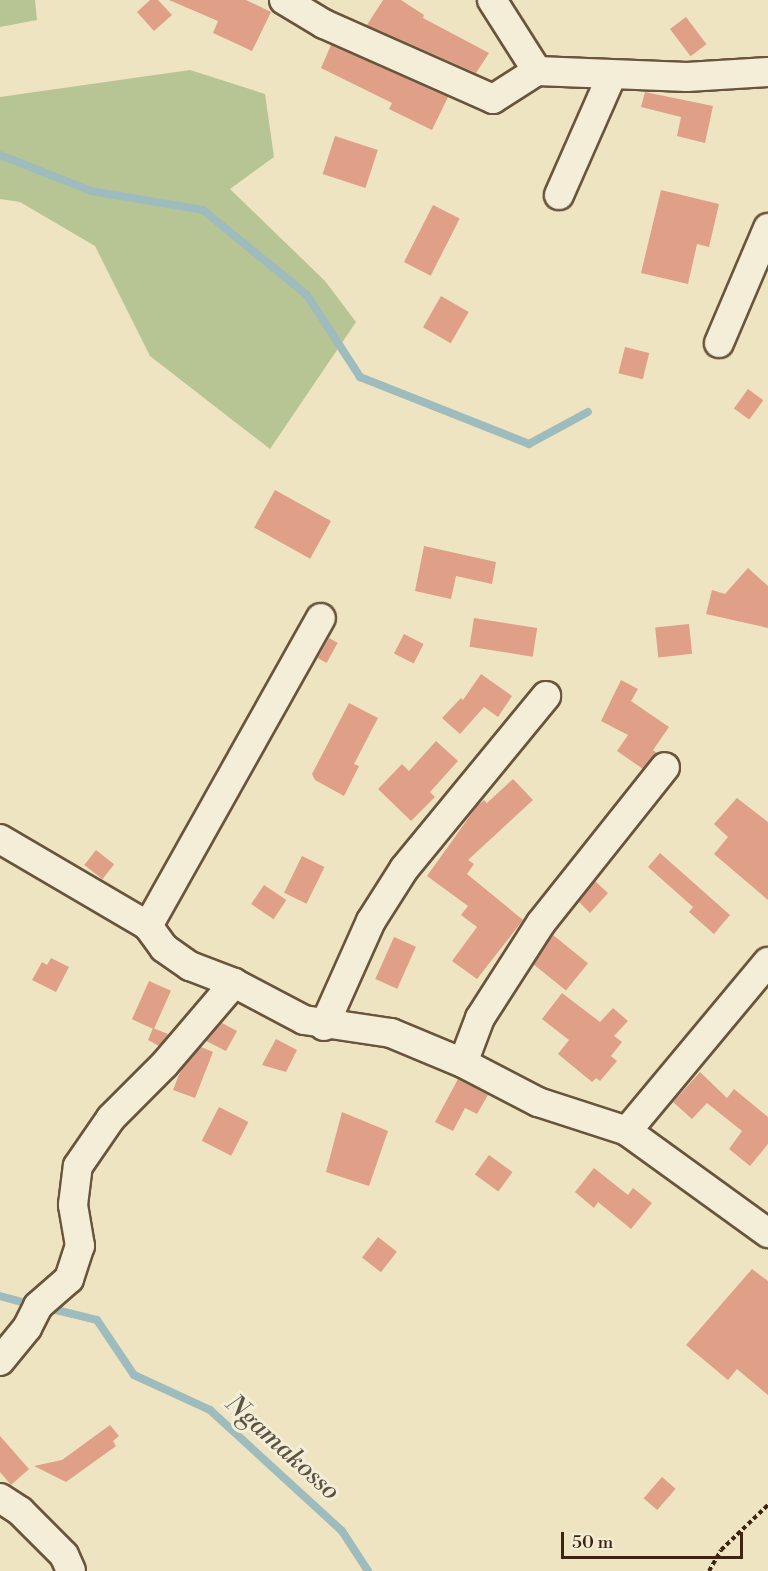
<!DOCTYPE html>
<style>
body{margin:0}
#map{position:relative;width:768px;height:1571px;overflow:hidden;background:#eee4c1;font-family:"Libre Bodoni",serif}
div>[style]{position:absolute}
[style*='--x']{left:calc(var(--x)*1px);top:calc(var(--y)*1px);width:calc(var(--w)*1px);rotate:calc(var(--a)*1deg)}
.green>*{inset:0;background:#b7c494}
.stream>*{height:8px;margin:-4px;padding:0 4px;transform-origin:4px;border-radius:4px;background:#9ebcbd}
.building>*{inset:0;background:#dfa087;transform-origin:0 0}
.path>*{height:4px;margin-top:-2px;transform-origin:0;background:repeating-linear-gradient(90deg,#3d240f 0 4.5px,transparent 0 7.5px)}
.roads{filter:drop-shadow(2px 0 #69543c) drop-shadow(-2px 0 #69543c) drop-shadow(0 2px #69543c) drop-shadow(0 -2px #69543c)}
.street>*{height:28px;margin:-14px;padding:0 14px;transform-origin:14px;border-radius:14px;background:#f4edd7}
span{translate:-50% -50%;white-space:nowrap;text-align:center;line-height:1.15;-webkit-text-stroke:6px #f4edd7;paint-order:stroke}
.water-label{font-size:26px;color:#5a5243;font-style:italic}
.scale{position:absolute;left:561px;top:1532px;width:182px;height:27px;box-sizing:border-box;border:3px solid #3d240f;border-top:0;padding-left:8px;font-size:18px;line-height:21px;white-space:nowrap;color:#3d240f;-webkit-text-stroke:4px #f4edd7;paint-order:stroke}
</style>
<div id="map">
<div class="green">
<div style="clip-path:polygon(0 0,35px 0,37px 20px,0 27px)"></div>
<div style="clip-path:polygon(190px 70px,265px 94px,274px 157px,230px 189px,325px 281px,356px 322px,270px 449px,150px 356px,95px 246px,20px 202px,0 199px,0 97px)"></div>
</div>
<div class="stream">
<div style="--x:0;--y:155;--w:98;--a:21.6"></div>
<div style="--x:91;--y:191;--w:114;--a:9.6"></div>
<div style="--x:203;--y:210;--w:134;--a:39.3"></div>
<div style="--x:307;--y:295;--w:98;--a:57.1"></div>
<div style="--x:360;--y:377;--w:182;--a:21.6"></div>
<div style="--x:529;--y:444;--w:67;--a:-28.5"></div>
<div style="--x:0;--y:1296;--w:34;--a:15"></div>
<div style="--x:48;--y:1308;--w:50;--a:13.8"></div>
<div style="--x:97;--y:1320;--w:66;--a:56.1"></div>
<div style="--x:134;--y:1375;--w:84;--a:24.7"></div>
<div style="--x:210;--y:1410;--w:179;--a:42.5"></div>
<div style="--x:342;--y:1531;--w:48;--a:57"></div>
</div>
<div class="building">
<div style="clip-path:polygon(150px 0,158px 0,172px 15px,154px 31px,137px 12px)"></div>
<div style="clip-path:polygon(169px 0,246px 0,271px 12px,252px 51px,213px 33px,218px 21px)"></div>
<div style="clip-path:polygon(383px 0,401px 0,424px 15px,423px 18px,489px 53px,476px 73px,367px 25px)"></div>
<div style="left:686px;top:17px;width:34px;height:20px;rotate:53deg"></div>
<div style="clip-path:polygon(331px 45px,448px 97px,432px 130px,389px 109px,392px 103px,321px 68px)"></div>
<div style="clip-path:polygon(645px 92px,713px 106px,705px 143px,677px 136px,681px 117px,641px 107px)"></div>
<div style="left:335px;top:136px;width:45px;height:40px;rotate:18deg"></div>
<div style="clip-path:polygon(661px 190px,719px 204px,709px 247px,697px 244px,688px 284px,641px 273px)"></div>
<div style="left:433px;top:205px;width:30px;height:64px;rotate:27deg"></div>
<div style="left:441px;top:296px;width:32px;height:36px;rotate:30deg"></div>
<div style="left:625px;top:347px;width:25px;height:27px;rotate:14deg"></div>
<div style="left:748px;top:389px;width:19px;height:24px;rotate:36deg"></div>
<div style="left:275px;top:490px;width:64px;height:43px;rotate:29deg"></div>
<div style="clip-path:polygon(424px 546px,496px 562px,492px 584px,456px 576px,451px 599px,415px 591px)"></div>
<div style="clip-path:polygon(748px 568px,768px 586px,768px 628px,706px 614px,712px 590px,725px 594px)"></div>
<div style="left:474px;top:618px;width:64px;height:29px;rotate:9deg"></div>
<div style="left:689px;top:624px;width:30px;height:34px;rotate:84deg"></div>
<div style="left:404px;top:634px;width:22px;height:22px;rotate:27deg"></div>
<div style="left:329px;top:638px;width:10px;height:23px;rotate:29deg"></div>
<div style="clip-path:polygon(481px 674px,512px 696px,498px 717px,484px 707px,460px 734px,442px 718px,461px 698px,463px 700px)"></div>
<div style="clip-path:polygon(621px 680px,638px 689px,631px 701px,669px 727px,653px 750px,657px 753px,643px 769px,617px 751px,628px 735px,601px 721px)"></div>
<div style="clip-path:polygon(349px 703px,378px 718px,354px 764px,359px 766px,344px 796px,315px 780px,312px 774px)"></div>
<div style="clip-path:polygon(436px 741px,458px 761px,430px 792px,435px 797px,411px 821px,378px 789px,402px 764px,409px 771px)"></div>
<div style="clip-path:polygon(513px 779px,533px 800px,468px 860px,474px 864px,467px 874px,523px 920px,477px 979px,452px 961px,477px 927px,461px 915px,468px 906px,427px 876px,477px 806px,484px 800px,487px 803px)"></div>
<div style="clip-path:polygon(737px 798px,768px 822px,768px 900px,714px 854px,728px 837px,714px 824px)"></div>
<div style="left:96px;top:850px;width:23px;height:19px;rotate:38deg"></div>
<div style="clip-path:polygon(660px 853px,730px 915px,714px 934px,689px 912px,693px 907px,648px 867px)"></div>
<div style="left:302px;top:856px;width:25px;height:41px;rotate:26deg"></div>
<div style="clip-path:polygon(595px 881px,608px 893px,590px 913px,579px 902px)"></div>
<div style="left:264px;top:885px;width:27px;height:23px;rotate:34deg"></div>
<div style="left:553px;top:935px;width:45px;height:35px;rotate:39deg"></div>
<div style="left:394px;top:937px;width:24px;height:46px;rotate:24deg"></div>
<div style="clip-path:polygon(51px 958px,69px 967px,56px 992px,32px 980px,42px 962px,47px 965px)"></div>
<div style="left:149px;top:981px;width:24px;height:42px;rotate:24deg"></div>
<div style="clip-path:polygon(562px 993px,600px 1022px,613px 1008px,628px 1021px,614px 1036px,622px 1042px,611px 1056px,617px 1061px,600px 1081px,596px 1078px,592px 1082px,558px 1054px,569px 1040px,542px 1019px)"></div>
<div style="clip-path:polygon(222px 1023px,237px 1031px,226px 1051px,206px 1041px)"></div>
<div style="clip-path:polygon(153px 1028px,168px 1034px,159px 1046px,148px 1040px)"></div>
<div style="clip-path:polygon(276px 1039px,297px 1050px,286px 1072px,262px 1065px)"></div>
<div style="clip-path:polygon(201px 1047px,213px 1052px,195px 1098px,173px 1090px,180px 1072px)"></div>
<div style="clip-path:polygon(700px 1072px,727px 1098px,734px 1089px,768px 1117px,768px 1144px,750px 1166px,729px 1149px,742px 1131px,707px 1103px,692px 1119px,673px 1102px)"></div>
<div style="clip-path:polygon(458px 1079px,488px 1095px,477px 1114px,465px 1108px,453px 1131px,435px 1122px)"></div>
<div style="left:219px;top:1107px;width:33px;height:38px;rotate:27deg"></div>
<div style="clip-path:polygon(342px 1112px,388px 1131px,369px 1186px,326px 1172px)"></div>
<div style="left:489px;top:1155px;width:29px;height:24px;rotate:36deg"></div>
<div style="clip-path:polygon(594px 1168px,628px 1195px,633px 1188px,652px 1203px,631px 1229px,598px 1202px,594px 1208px,575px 1192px)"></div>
<div style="left:378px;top:1237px;width:24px;height:26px;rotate:38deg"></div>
<div style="clip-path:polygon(752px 1269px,768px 1281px,768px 1395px,737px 1369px,728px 1380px,686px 1345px)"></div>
<div style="clip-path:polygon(110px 1425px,119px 1436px,113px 1441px,116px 1446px,66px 1482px,34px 1466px,62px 1460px)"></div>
<div style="clip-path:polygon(0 1436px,29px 1469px,11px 1485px,0 1472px)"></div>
<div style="left:662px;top:1477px;width:18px;height:28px;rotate:41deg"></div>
</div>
<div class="path">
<div style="--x:709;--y:1571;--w:24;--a:-60"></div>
<div style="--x:721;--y:1550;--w:65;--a:-43.8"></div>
</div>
<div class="roads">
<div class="street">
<div style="--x:284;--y:0;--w:47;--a:31"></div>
<div style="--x:324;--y:24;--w:185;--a:23.9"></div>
<div style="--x:493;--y:99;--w:52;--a:-32.5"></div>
<div style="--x:537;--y:71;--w:150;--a:2.3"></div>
<div style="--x:687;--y:77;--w:81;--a:-3.5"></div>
<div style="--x:492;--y:0;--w:84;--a:57.6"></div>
<div style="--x:559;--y:195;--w:131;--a:-66.2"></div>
<div style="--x:719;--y:343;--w:125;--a:-66.9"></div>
<div style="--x:0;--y:839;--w:172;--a:30.4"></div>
<div style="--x:148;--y:926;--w:27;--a:54"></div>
<div style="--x:164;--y:948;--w:32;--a:35"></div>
<div style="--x:190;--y:966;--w:47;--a:21.1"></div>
<div style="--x:234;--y:983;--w:79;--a:27.9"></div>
<div style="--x:304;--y:1020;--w:88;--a:8.5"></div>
<div style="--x:391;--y:1033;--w:78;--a:22.6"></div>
<div style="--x:463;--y:1063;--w:85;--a:27.5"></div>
<div style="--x:538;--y:1102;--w:94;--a:18"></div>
<div style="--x:627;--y:1131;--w:174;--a:35.9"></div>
<div style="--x:148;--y:926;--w:353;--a:-60.7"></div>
<div style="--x:324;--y:1026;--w:115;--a:-65.9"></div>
<div style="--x:371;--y:921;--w:62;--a:-57.6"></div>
<div style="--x:404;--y:869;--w:224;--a:-50.6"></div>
<div style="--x:463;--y:1063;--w:48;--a:-69.3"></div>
<div style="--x:480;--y:1018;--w:113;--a:-57.3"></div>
<div style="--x:541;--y:923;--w:199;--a:-51.5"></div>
<div style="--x:627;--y:1131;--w:220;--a:-50.2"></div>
<div style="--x:0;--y:1361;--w:43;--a:-50.7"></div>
<div style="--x:27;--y:1328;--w:25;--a:-63"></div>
<div style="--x:38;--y:1306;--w:41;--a:-41.1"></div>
<div style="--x:69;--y:1279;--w:35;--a:-72"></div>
<div style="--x:80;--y:1246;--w:42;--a:-99.7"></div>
<div style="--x:73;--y:1205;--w:39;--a:-83"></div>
<div style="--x:78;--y:1166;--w:58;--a:-55.5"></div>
<div style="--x:111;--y:1118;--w:75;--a:-45"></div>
<div style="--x:164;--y:1065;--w:108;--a:-49.5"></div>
<div style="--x:0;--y:1498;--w:24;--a:33"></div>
<div style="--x:20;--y:1511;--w:62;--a:45"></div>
<div style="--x:64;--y:1555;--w:17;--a:66"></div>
</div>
</div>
<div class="water-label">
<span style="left:282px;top:1448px;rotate:42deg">Ngamakosso</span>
</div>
<div class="scale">50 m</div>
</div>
